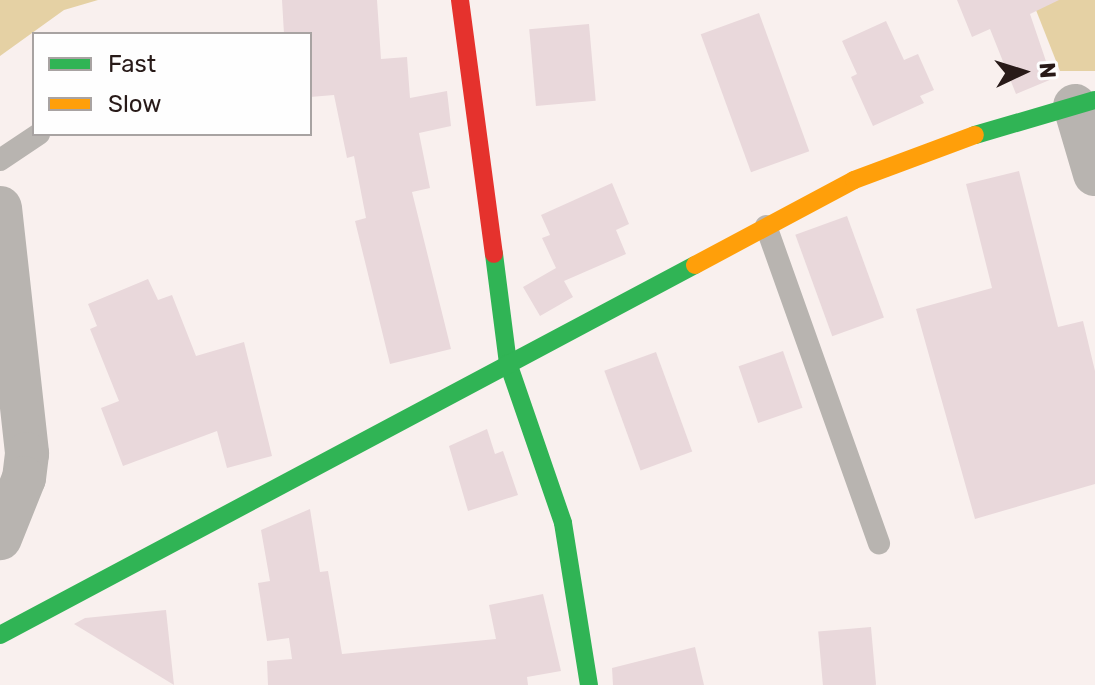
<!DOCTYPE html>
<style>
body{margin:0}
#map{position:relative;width:1095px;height:685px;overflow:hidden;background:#f9f0ee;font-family:Rubik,sans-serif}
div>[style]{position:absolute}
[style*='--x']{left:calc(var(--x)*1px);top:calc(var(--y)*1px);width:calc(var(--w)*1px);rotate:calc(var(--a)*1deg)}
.forest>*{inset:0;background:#e5d1a4}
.building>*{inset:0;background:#e9d8db;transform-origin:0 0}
.lane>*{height:22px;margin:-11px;padding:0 11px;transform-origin:11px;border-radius:11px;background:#b8b4b0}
.street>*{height:44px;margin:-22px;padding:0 22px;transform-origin:22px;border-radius:22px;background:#b8b4b0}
.fast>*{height:18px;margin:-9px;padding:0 9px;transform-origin:9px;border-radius:9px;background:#30b455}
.slow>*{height:18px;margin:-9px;padding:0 9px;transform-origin:9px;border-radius:9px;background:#ff9f0a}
.jam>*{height:18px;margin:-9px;padding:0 9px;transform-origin:9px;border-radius:9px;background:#e5322d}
span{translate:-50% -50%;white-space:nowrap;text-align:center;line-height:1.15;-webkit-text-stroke:7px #fefefe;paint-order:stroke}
.legend{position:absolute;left:32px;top:32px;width:280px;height:104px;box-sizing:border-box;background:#fefefe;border:2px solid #a8a3a2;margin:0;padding:10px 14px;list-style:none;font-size:24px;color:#281a18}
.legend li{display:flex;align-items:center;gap:16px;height:40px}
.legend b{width:40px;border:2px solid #a8a3a2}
.north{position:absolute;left:983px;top:32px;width:80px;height:80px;-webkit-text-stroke:6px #fefefe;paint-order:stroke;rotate:86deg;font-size:22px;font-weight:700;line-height:32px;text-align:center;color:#281a18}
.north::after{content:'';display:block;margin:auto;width:28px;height:36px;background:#281a18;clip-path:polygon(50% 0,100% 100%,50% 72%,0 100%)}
</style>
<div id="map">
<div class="forest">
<div style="clip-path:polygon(0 0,98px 0,64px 10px,0 56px)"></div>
<div style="clip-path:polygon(1032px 0,1095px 0,1095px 71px,1060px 71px)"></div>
</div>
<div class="building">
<div style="clip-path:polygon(282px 0,377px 0,381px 59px,407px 57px,410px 98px,447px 91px,451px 126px,419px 133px,430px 188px,412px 192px,451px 349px,390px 364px,355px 221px,366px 218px,354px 156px,347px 158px,334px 95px,310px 97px,310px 34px,284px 34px)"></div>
<div style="clip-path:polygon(957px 0,1059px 0,1030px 14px,1052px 79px,1016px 94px,990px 29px,972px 37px)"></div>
<div style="left:759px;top:13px;width:147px;height:62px;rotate:70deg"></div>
<div style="clip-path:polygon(886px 21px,904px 60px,918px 54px,934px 90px,920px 96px,924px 103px,873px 126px,851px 77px,857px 74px,842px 41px)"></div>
<div style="left:589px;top:24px;width:77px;height:60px;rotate:85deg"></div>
<div style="clip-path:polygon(1019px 171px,1058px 327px,1083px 321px,1095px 371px,1095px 484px,975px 519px,916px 309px,992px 288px,966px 184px)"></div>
<div style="clip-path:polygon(612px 183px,629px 224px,616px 230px,626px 254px,564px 281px,573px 297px,540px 316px,523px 287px,556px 268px,542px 238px,550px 235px,541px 215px)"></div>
<div style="left:847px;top:216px;width:108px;height:55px;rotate:70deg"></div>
<div style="clip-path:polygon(148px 279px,158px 300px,172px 295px,196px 356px,244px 342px,272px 456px,227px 468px,217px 431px,123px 466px,101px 408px,119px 401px,90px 329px,97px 326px,88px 304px)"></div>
<div style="left:783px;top:351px;width:60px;height:47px;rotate:71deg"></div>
<div style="left:656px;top:352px;width:106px;height:55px;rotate:70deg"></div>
<div style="clip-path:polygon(487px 429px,495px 454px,503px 451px,518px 495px,468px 511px,449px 446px)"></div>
<div style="clip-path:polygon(310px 509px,320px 572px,328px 571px,342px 654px,496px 639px,489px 605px,543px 594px,561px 671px,527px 677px,528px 685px,268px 685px,267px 661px,292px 659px,289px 638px,267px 641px,258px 583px,270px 581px,261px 530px)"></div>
<div style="clip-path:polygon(166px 610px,174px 685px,74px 624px,85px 618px)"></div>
<div style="left:871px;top:627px;width:58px;height:53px;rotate:85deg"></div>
<div style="clip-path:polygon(695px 647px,704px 685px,613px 685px,612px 668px)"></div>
</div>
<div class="lane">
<div style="--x:0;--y:160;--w:47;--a:-33.7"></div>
<div style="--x:766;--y:226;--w:337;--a:70.4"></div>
</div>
<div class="street">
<div style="--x:1075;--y:106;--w:71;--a:73.6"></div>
<div style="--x:0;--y:208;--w:247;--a:83.7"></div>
<div style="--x:27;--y:454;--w:24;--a:97"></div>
<div style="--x:24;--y:478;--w:65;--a:111.8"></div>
</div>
<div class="fast">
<div style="--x:975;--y:135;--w:125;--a:-16.3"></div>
<div style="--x:494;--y:254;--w:110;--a:82.7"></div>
<div style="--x:508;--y:363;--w:169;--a:71"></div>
<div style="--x:563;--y:523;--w:164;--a:80.9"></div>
<div style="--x:0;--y:635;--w:787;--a:-28.03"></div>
</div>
<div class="slow">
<div style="--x:695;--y:265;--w:180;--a:-28.1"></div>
<div style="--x:854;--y:180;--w:129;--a:-20.4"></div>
</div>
<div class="jam">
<div style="--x:460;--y:0;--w:256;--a:82.4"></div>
</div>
<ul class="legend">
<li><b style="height:10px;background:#30b455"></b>Fast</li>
<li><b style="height:10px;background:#ff9f0a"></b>Slow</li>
</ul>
<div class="north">N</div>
</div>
